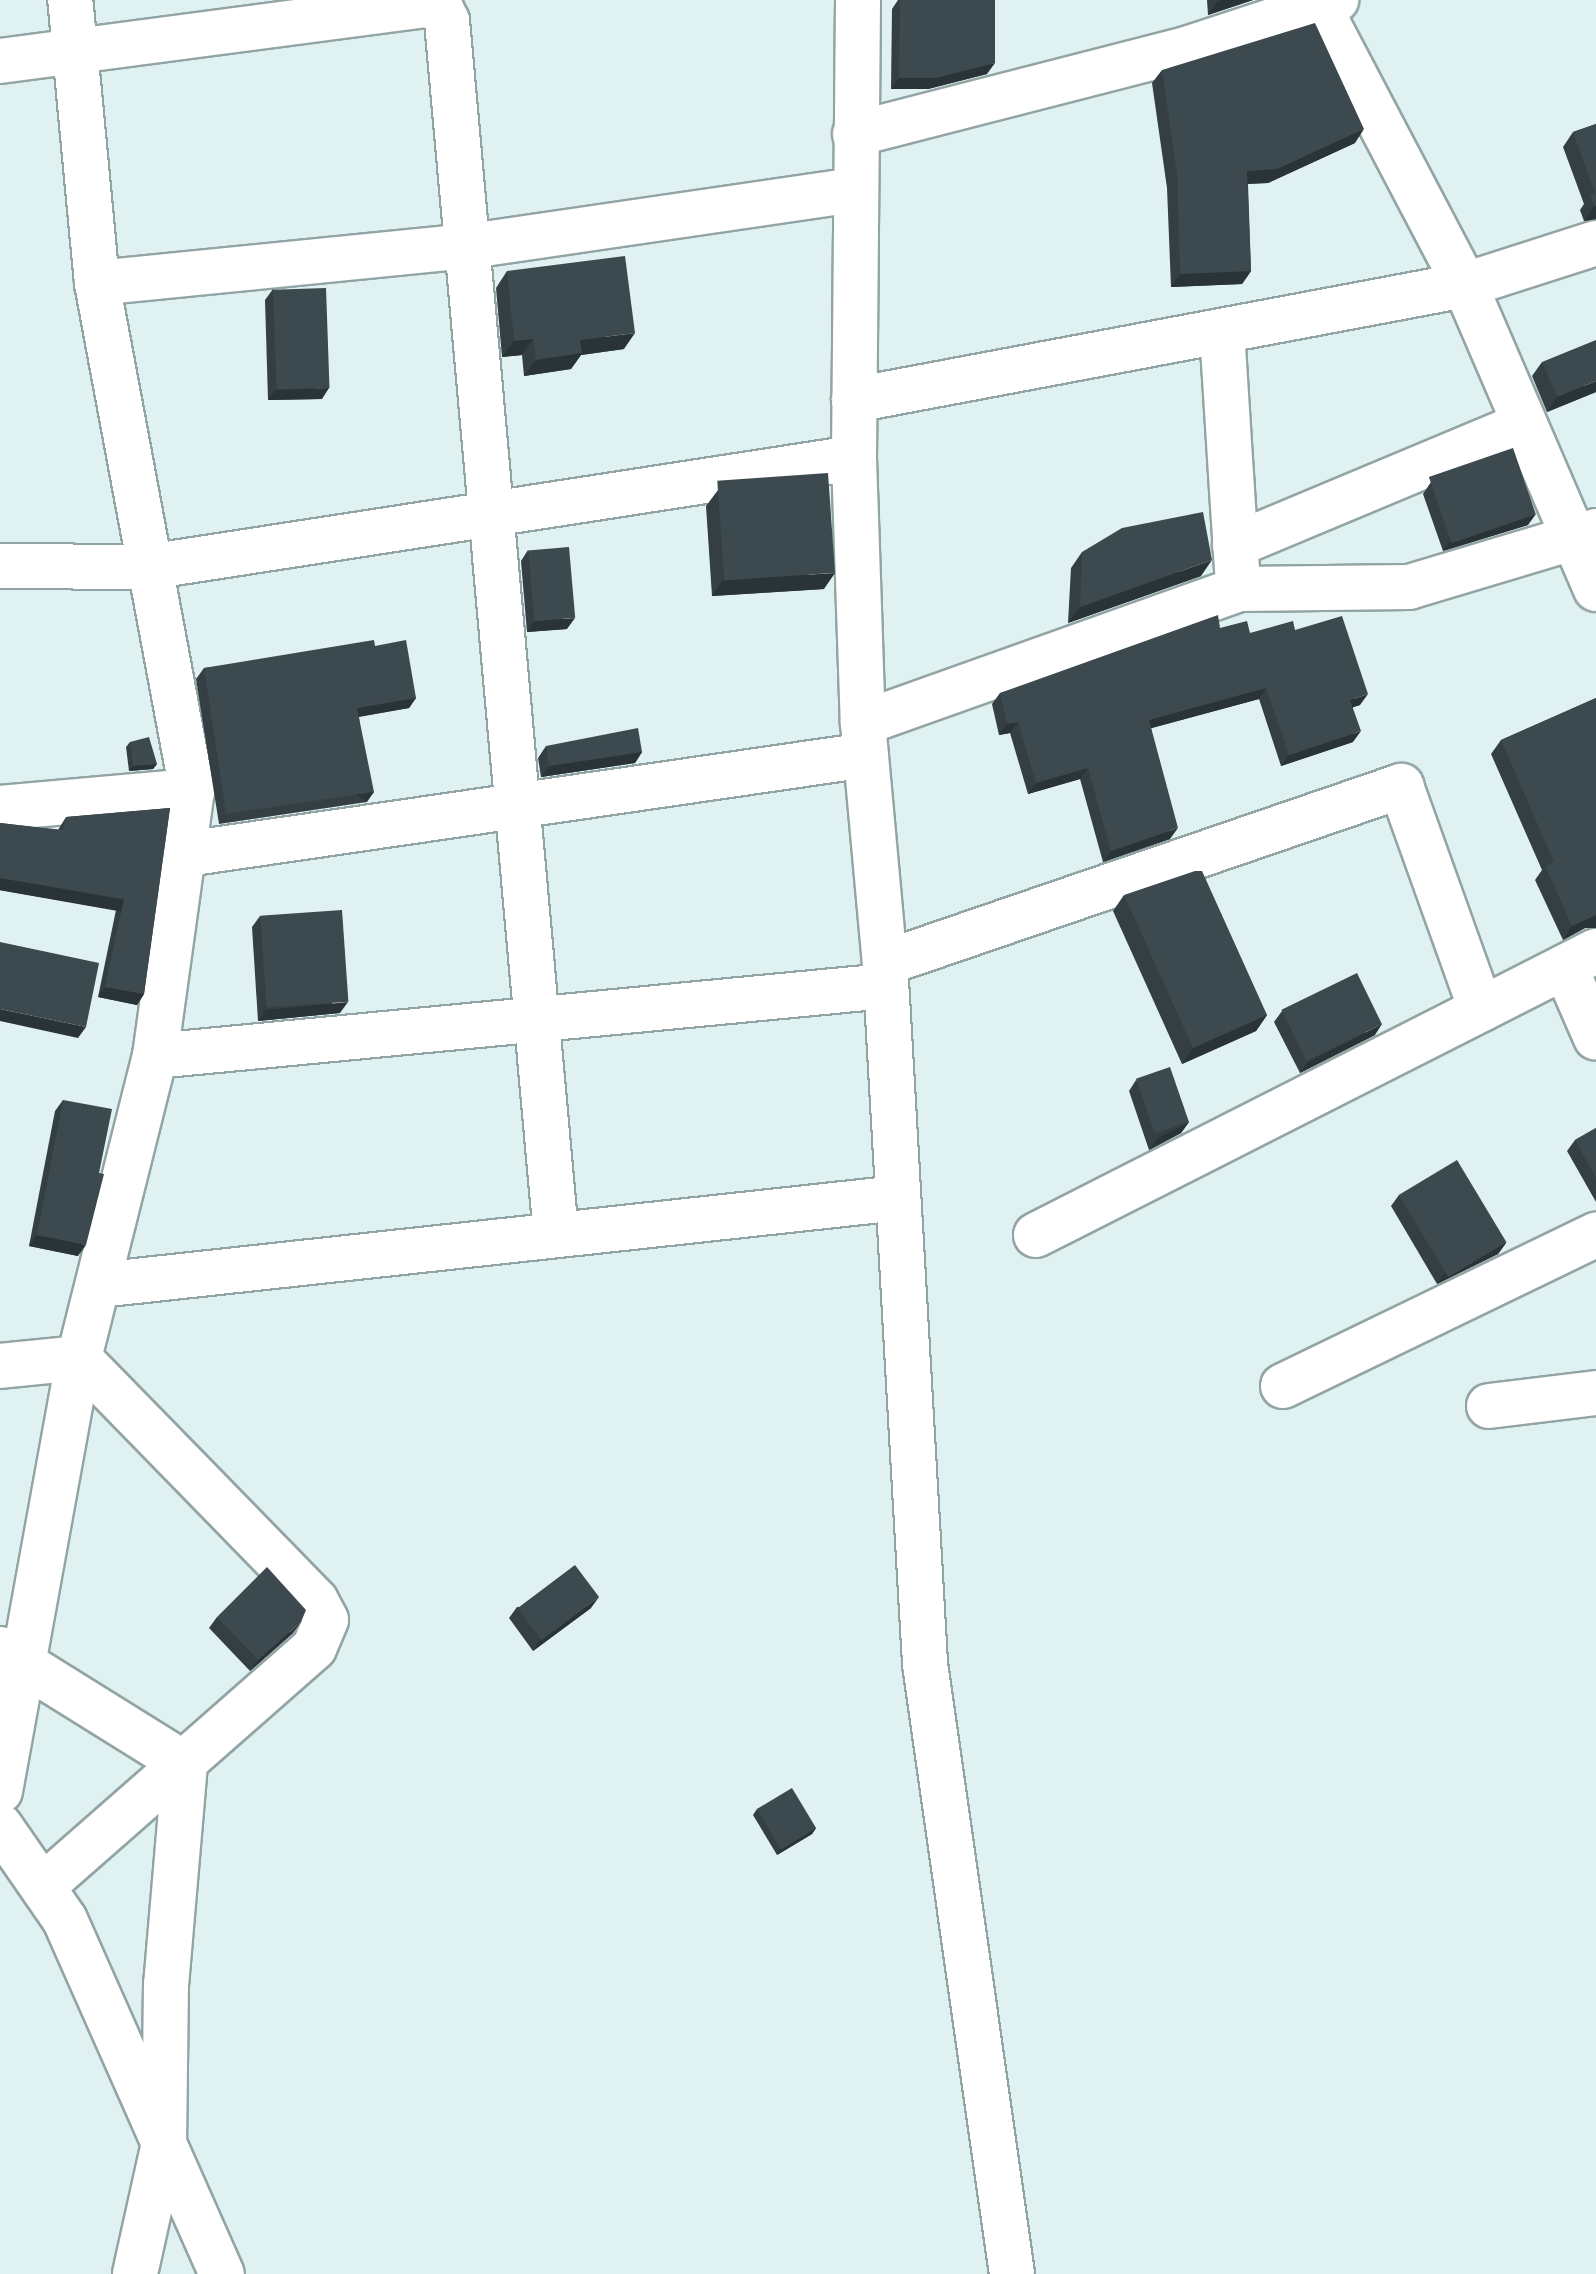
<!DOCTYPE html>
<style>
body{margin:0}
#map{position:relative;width:1596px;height:2274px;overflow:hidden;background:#dff1f1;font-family:"PT Sans",sans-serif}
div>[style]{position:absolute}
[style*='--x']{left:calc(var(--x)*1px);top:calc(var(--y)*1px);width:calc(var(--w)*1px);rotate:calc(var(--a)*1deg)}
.roads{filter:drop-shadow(2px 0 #93a4a4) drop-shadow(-2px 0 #93a4a4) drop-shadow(0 2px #93a4a4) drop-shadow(0 -2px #93a4a4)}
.minor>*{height:44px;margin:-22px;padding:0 22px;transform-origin:22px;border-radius:22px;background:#fff}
.wall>*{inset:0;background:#343f44}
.shaded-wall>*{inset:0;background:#2a3337;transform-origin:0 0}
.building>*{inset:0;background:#3c494f;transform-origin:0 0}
span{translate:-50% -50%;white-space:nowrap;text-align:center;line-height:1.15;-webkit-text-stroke:8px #dff1f1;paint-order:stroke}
</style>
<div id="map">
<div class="roads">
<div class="minor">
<div style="--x:858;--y:0;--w:458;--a:90.5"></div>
<div style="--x:854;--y:458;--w:265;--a:88.1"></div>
<div style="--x:863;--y:723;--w:241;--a:84.8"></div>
<div style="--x:885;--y:963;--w:702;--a:86.73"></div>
<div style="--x:925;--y:1664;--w:616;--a:81.88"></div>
<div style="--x:1319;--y:7;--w:314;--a:62.3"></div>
<div style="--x:1465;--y:285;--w:331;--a:66.7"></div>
<div style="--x:0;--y:61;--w:430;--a:-7.5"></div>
<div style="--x:426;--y:5;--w:16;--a:15"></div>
<div style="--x:441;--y:9;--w:13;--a:63"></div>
<div style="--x:447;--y:21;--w:1219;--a:84.87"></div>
<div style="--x:855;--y:134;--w:345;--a:-14.4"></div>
<div style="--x:1189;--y:48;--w:155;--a:-18.1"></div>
<div style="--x:97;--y:283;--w:375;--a:-5.7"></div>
<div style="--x:470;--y:246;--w:387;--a:-8.3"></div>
<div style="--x:1222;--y:331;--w:240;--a:86.4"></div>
<div style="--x:854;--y:400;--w:622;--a:-10.66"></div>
<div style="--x:1465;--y:285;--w:138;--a:-17.8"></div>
<div style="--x:1235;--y:545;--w:311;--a:-22.7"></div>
<div style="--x:0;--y:566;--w:148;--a:0.4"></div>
<div style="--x:148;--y:567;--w:714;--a:-8.78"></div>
<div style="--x:863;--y:723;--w:399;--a:-19.6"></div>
<div style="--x:1239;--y:589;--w:170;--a:-0.7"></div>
<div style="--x:1409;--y:587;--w:195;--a:-16.7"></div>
<div style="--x:0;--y:808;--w:193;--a:-5.1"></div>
<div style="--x:186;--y:854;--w:687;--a:-8.28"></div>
<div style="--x:885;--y:963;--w:546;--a:-18.93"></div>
<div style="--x:1401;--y:786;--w:237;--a:70.3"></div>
<div style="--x:1565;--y:967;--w:77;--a:66.4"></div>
<div style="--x:155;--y:1056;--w:734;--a:-5.47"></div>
<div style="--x:1036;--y:1235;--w:628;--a:-26.89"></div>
<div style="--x:99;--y:1285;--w:804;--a:-6.21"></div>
<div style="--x:0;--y:1366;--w:79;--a:-5.8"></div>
<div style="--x:79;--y:1358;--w:339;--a:45.7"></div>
<div style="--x:316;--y:1601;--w:21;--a:62"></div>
<div style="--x:326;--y:1620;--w:30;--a:113"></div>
<div style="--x:314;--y:1648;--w:358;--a:138.7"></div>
<div style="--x:1283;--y:1386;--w:348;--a:-25.8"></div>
<div style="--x:1489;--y:1406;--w:108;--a:-6.9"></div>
<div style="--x:0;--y:1649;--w:218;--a:31.9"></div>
<div style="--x:185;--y:1764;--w:221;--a:94.9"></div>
<div style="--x:166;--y:1984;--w:159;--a:90.7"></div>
<div style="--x:164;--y:2143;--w:134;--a:102.5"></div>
<div style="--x:0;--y:1791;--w:440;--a:-79.7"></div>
<div style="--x:79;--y:1358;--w:311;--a:-75.9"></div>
<div style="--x:155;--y:1056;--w:268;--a:-82.1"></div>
<div style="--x:192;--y:791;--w:517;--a:-100.59"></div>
<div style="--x:97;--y:283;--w:284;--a:-95.4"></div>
<div style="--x:0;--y:1826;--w:114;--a:55.3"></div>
<div style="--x:65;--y:1920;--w:387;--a:66.1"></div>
</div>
</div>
<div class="wall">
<div style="clip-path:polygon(898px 0,995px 0,987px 74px,928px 89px,891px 89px,892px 9px)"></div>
<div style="clip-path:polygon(1207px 0,1253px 0,1208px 15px)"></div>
<div style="clip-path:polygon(1162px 70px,1355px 143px,1268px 183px,1248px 184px,1251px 271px,1242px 284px,1171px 287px,1167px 188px,1152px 83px)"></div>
<div style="clip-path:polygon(1596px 124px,1596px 219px,1584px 221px,1580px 210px,1584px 204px,1563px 147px,1573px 132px)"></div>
<div style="clip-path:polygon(507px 271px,624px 349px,581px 355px,571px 369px,524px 376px,522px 355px,502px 357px,496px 288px)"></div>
<div style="clip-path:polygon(273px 289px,322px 399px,268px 400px,265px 300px)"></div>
<div style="clip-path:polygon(1542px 362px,1596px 392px,1547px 412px,1532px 376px)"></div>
<div style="clip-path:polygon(1431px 482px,1528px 525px,1443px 551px,1423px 494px)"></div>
<div style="clip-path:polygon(718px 490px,824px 589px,712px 596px,706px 506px)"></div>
<div style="clip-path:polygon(528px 550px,567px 629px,527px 632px,521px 561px)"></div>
<div style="clip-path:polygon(1082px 552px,1201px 576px,1068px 623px,1071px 568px)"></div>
<div style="clip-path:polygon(1220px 628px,1250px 633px,1295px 630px,1360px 705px,1353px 707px,1353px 742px,1281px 766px,1259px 699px,1151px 728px,1170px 839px,1103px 862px,1080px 779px,1028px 794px,1010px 733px,999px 735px,992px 704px,1000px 693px)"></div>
<div style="clip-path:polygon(375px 646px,416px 698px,409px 708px,359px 717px,367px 802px,219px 824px,196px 679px,204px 668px)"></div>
<div style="clip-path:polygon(1596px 698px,1596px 928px,1585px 928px,1563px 940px,1535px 880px,1542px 870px,1491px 754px,1501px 740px)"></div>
<div style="clip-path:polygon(130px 742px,157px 764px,153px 769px,129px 771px,126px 747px)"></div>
<div style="clip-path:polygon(546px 746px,642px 752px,635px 763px,541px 777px,538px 758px)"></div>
<div style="clip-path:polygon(170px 808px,144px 994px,137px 1005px,98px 997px,116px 910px,0 890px,0 823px,58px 830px,66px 817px)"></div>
<div style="clip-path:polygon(1124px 895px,1267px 1015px,1256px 1031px,1182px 1064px,1113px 911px)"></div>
<div style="clip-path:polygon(260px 916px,340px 1013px,258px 1021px,252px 927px)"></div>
<div style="clip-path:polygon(1282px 1011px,1375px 1035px,1300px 1073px,1274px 1022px)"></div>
<div style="clip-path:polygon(1136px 1080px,1189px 1122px,1181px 1133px,1149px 1150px,1129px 1091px)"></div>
<div style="clip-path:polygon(63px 1100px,99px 1173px,78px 1256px,29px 1246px,55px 1111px)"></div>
<div style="clip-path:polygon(1596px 1128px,1596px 1202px,1567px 1151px,1575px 1140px)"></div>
<div style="clip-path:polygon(1399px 1195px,1506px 1243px,1498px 1254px,1437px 1284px,1391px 1206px)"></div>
<div style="clip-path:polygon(517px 1607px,591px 1608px,533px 1651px,509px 1618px)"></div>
<div style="clip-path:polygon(217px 1617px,293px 1633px,250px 1671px,209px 1628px)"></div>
<div style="clip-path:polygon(757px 1809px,816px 1828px,812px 1834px,777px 1855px,753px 1815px)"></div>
</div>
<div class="shaded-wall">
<div style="clip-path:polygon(1222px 0,1253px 0,1208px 15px,1218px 1px)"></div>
<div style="clip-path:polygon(995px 63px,987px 74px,928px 89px,891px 89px,899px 78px)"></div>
<div style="clip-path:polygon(1364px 129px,1355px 143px,1268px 183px,1238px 184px,1247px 171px)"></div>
<div style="clip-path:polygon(1594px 206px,1596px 206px,1596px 219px,1584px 221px)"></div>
<div style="clip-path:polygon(1251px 271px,1242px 284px,1171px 287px,1180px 274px)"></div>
<div style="clip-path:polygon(635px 333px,624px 349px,581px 355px,571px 369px,524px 376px,536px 360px,580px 340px)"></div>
<div style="clip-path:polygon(533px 339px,522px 355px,502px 357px,514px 341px)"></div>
<div style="clip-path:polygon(1596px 381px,1596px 392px,1547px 412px,1557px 397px)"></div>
<div style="clip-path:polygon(329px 388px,322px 399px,268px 400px,276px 389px)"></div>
<div style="clip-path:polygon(1536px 514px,1528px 525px,1443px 551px,1451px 540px)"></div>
<div style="clip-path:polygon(1212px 560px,1201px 576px,1068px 623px,1080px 607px)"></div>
<div style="clip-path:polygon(835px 573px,824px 589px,712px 596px,723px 580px)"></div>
<div style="clip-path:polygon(575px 618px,567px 629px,527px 632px,535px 621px)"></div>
<div style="clip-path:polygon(1266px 688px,1259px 699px,1141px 731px,1149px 720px)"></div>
<div style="clip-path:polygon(1368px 694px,1360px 705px,1342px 711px,1350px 700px)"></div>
<div style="clip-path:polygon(416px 698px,409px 708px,350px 718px,357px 708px)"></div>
<div style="clip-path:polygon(1018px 722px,1010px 733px,999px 735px,1007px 724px)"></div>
<div style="clip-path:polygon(1361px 731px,1353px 742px,1281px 766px,1289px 755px)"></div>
<div style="clip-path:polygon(642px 752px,635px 763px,541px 777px,549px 766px)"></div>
<div style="clip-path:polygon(157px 764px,153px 769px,129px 771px,133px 766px)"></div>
<div style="clip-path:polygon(1088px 768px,1080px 779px,1028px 794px,1036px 783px)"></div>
<div style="left:374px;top:792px;width:12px;height:150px;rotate:125deg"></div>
<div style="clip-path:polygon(1178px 828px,1170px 839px,1103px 862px,1111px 851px)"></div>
<div style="left:0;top:878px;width:126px;height:12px;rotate:10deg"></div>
<div style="clip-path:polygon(1596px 915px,1596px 928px,1585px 928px,1563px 940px,1572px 926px)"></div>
<div style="clip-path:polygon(105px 987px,144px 994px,137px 1005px,98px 997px)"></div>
<div style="clip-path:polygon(348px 1002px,340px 1013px,258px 1021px,266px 1010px)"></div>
<div style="clip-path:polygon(0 1009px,86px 1027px,78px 1038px,0 1021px)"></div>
<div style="clip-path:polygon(1267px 1015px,1256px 1031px,1182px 1064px,1193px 1048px)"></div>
<div style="clip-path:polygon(1382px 1024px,1375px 1035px,1300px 1073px,1308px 1062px)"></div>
<div style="clip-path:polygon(1189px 1122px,1181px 1133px,1149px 1150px,1157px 1139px)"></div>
<div style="clip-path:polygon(37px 1235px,86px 1245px,78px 1256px,29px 1246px)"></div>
<div style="clip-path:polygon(1506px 1243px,1498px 1254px,1437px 1284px,1445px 1273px)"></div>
<div style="clip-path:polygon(599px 1597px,591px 1608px,533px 1651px,540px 1640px)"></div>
<div style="clip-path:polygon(301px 1622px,293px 1633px,250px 1671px,258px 1660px)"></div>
<div style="clip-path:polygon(816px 1828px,812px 1834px,777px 1855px,781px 1849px)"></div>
</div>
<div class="building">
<div style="clip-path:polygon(900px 0,995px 0,995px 63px,936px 78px,899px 78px)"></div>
<div style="clip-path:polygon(1315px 23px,1364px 129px,1277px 169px,1247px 171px,1251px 271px,1180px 274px,1177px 174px,1162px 70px)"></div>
<div style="clip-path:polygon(1596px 124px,1596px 206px,1594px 206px,1590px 195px,1595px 193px,1573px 132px)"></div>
<div style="clip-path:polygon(625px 256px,635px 333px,580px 340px,582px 353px,536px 360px,533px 339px,514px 341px,507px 271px)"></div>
<div style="left:326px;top:288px;width:100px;height:53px;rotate:88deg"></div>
<div style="clip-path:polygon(1596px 340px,1596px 381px,1557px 397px,1542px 362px)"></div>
<div style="left:1513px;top:448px;width:70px;height:89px;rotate:71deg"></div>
<div style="left:828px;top:473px;width:100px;height:111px;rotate:86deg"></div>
<div style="clip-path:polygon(1203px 512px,1212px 560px,1080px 607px,1082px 552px,1122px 528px)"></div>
<div style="left:569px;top:547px;width:71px;height:41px;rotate:85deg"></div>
<div style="clip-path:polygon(1218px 615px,1220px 628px,1247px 621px,1250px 633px,1293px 621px,1295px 630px,1342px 616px,1368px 694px,1350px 700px,1361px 731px,1289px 755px,1266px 688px,1149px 720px,1178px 828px,1111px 851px,1088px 768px,1036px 783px,1018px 722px,1007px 724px,1000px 693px)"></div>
<div style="clip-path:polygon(374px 640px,375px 646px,406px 640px,416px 698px,357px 708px,374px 792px,226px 814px,204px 668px)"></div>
<div style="clip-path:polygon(1596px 698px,1596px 915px,1572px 926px,1545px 866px,1554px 862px,1501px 740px)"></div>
<div style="clip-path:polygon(638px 728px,642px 752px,549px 766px,546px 746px)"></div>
<div style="clip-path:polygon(149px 737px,157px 764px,133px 766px,130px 742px)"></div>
<div style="clip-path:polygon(170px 808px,144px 994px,105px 987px,124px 899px,0 878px,0 823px,63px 830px,66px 817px)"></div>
<div style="clip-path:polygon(1195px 871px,1202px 871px,1267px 1015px,1193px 1048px,1124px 895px)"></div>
<div style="left:342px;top:910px;width:92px;height:82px;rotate:86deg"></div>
<div style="clip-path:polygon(0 942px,99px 963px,86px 1027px,0 1009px)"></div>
<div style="left:1357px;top:973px;width:57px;height:84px;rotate:64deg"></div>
<div style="left:1170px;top:1067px;width:58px;height:36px;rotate:71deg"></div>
<div style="clip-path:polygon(63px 1100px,112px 1109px,99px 1173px,104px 1174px,86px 1245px,37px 1235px)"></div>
<div style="clip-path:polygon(1596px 1128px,1596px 1178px,1575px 1140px)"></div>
<div style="left:1457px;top:1160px;width:96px;height:68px;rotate:59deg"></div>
<div style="left:575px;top:1565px;width:40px;height:72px;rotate:53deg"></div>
<div style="clip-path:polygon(267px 1567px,306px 1610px,301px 1622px,258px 1660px,217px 1617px)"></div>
<div style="left:792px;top:1788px;width:47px;height:41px;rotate:59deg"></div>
</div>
</div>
